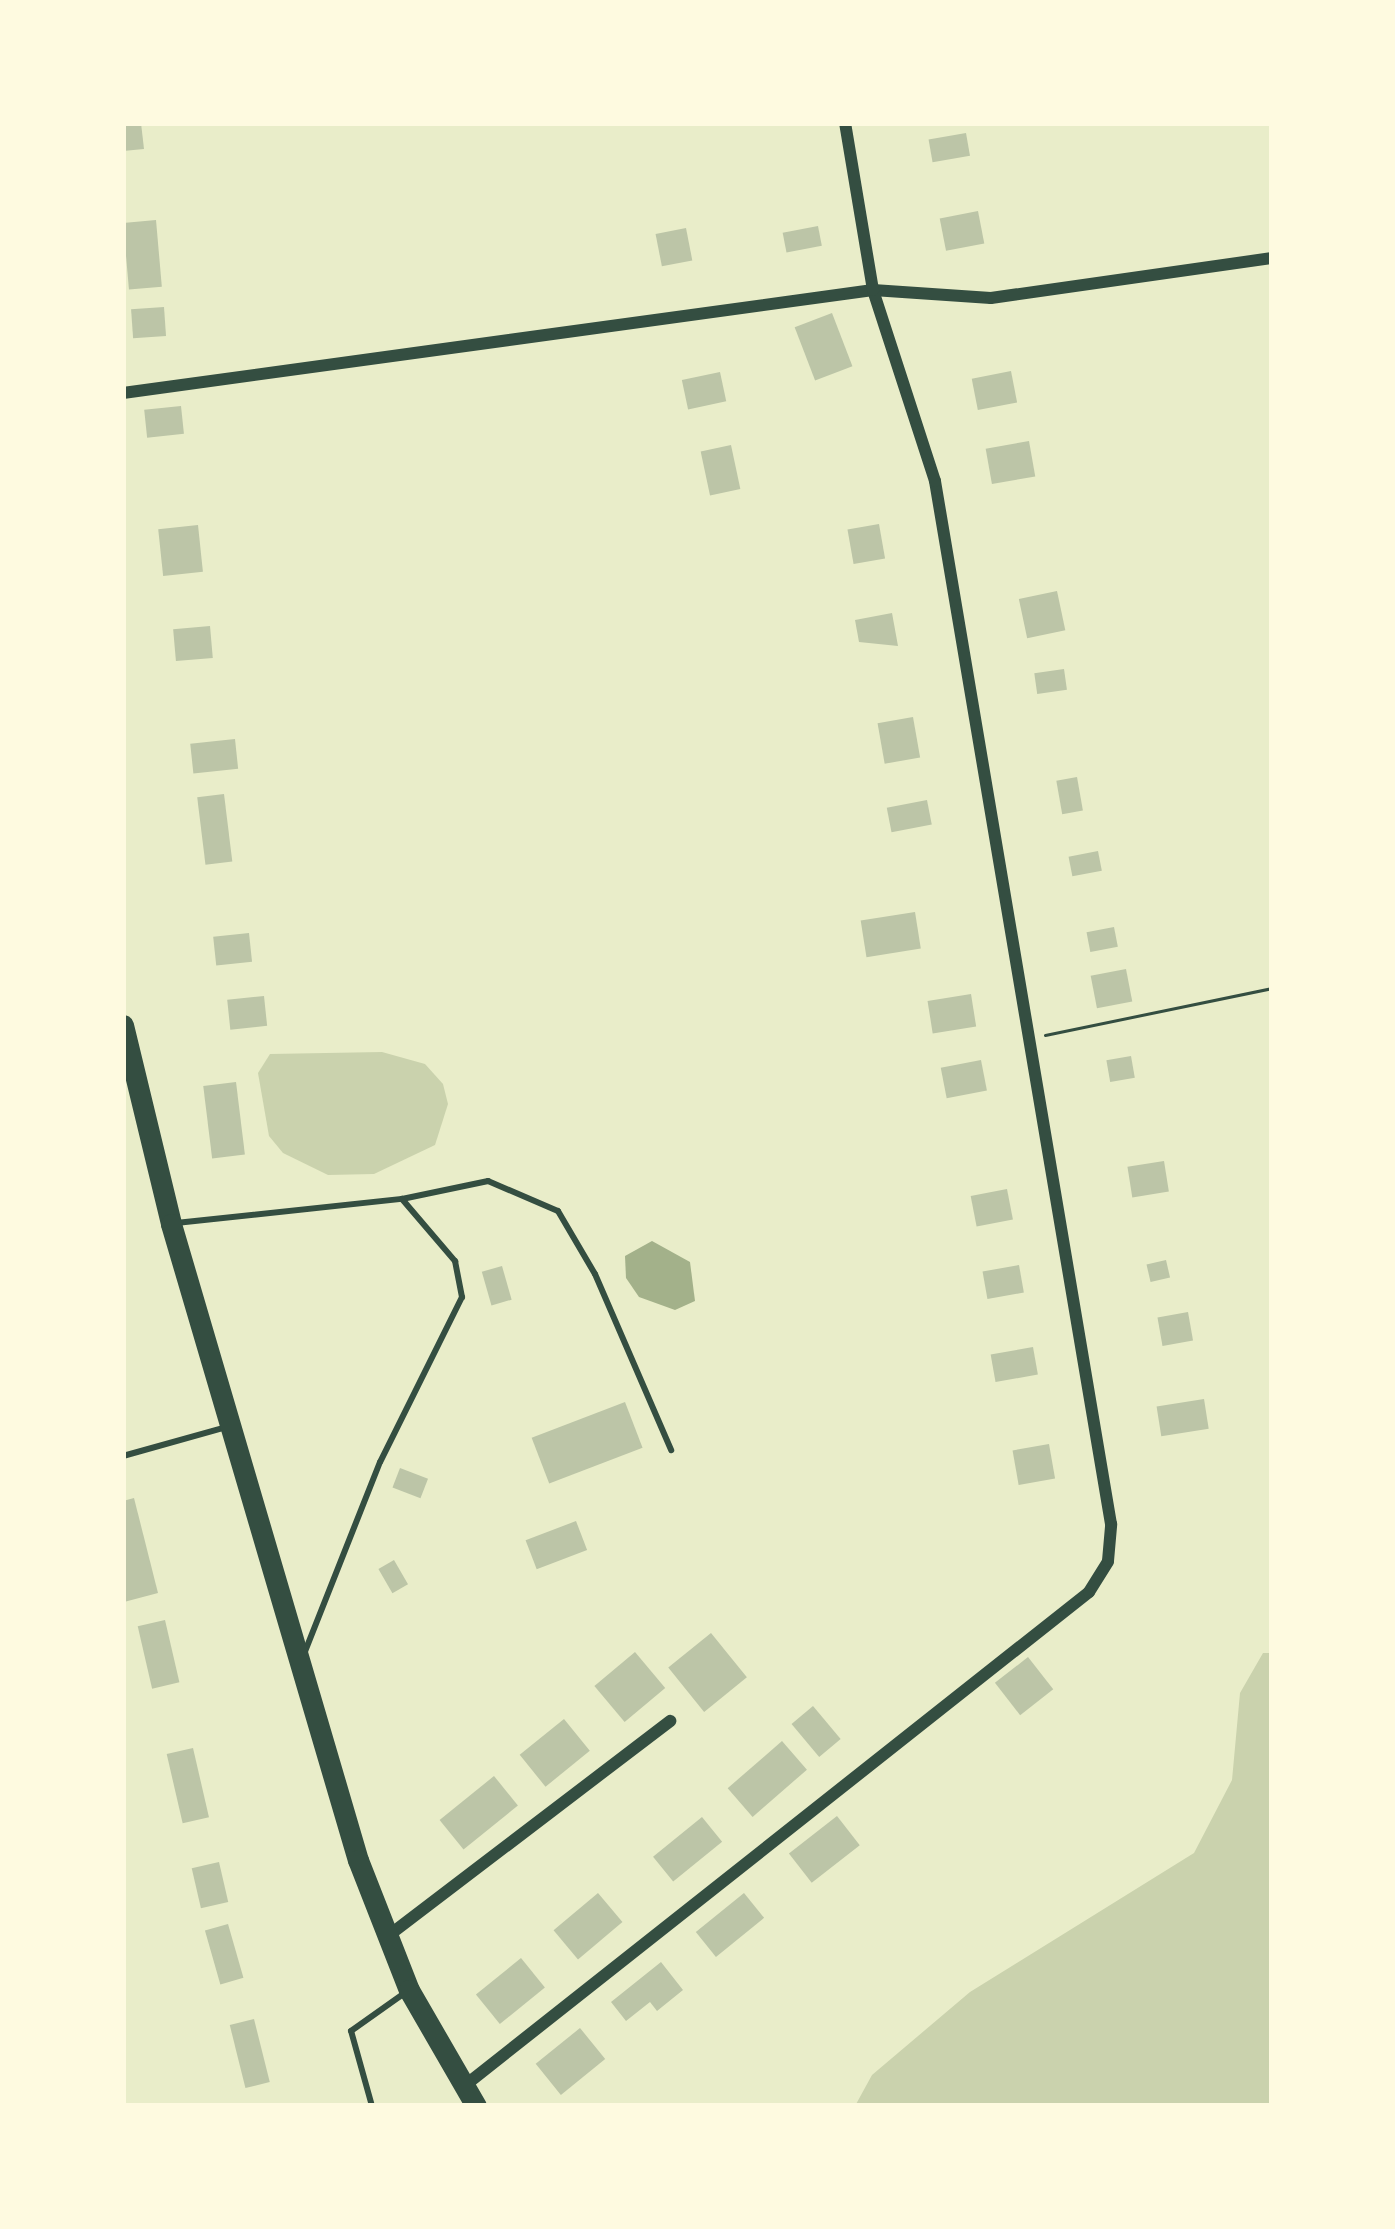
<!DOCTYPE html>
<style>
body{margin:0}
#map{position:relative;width:1395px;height:2229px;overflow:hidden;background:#e9edc9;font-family:Raleway,sans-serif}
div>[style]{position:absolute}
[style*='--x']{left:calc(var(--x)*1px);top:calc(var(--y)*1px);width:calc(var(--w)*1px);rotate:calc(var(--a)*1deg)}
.green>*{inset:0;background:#cad2ad}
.water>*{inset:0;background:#a3b18a}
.building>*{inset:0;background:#bcc5a7;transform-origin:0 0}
.path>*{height:3px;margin:-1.5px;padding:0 1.5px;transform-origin:1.5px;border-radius:1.5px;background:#344e41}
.service>*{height:6px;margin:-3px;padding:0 3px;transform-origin:3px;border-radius:3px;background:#344e41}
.minor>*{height:12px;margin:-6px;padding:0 6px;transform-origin:6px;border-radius:6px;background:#344e41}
.trunk>*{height:21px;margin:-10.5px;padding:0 10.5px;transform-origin:10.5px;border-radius:10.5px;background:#344e41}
span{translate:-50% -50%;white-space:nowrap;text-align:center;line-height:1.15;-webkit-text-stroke:9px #fefae0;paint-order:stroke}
.frame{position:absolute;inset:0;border:126px solid #fefae0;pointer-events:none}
</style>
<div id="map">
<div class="green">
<div style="clip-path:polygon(382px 1052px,425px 1064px,443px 1084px,448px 1104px,435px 1145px,374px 1174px,328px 1175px,283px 1153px,269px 1136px,258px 1073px,270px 1054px)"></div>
<div style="clip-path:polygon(1263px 1653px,1272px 1653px,1272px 2106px,855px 2106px,872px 2075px,970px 1992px,1194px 1853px,1232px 1780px,1240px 1693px)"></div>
</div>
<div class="water">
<div style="clip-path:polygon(652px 1241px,690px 1262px,695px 1301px,675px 1310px,639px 1297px,626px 1278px,625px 1256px)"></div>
</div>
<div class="building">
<div style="clip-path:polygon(123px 123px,141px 123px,144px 149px,123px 151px)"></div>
<div style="left:966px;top:133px;width:23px;height:38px;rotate:80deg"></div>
<div style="left:978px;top:211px;width:33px;height:39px;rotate:79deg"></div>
<div style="left:156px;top:220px;width:67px;height:33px;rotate:85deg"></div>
<div style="left:818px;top:226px;width:20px;height:36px;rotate:79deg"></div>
<div style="left:686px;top:228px;width:33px;height:31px;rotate:79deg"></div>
<div style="left:164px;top:307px;width:29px;height:33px;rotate:86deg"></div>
<div style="left:832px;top:313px;width:57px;height:40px;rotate:69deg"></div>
<div style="left:1011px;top:371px;width:32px;height:40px;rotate:79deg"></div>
<div style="left:720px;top:372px;width:30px;height:39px;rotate:78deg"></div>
<div style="left:181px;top:406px;width:28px;height:37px;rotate:84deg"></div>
<div style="left:1029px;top:441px;width:36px;height:44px;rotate:80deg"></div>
<div style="left:731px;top:445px;width:45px;height:31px;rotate:78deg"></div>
<div style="left:879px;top:524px;width:35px;height:32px;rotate:80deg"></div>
<div style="left:198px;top:525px;width:47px;height:40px;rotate:84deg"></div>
<div style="left:1057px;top:591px;width:40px;height:39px;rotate:78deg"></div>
<div style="clip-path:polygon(892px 613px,898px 646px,859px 642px,855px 620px)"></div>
<div style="left:210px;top:626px;width:32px;height:37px;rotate:85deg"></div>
<div style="left:1064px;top:669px;width:21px;height:30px;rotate:82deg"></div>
<div style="left:913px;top:717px;width:41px;height:36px;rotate:80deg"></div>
<div style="left:235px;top:739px;width:30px;height:45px;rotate:84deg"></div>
<div style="left:1077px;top:777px;width:34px;height:21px;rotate:80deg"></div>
<div style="left:224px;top:794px;width:68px;height:27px;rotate:83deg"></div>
<div style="left:927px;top:800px;width:25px;height:41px;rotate:79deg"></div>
<div style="left:1098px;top:851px;width:20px;height:30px;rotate:79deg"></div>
<div style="left:915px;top:912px;width:37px;height:55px;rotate:81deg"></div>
<div style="left:1114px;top:927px;width:20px;height:28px;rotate:79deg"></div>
<div style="left:249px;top:933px;width:29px;height:36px;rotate:84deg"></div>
<div style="left:1126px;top:969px;width:33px;height:36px;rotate:79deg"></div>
<div style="left:971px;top:994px;width:33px;height:44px;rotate:81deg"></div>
<div style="left:264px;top:996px;width:30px;height:37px;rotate:84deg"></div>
<div style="left:1131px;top:1056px;width:22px;height:25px;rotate:80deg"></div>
<div style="left:981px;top:1060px;width:31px;height:41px;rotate:79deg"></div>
<div style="left:236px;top:1082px;width:73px;height:33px;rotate:83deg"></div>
<div style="left:1164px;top:1161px;width:31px;height:37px;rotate:81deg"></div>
<div style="left:1007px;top:1189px;width:31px;height:37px;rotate:79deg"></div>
<div style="left:1166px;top:1260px;width:18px;height:20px;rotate:77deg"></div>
<div style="left:1019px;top:1265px;width:28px;height:37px;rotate:80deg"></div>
<div style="left:502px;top:1266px;width:35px;height:21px;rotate:74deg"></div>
<div style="left:1188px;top:1312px;width:29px;height:31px;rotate:80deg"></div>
<div style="left:1033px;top:1347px;width:28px;height:43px;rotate:80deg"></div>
<div style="left:1204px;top:1399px;width:30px;height:48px;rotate:81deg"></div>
<div style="left:625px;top:1402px;width:49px;height:100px;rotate:69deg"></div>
<div style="left:1049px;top:1444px;width:35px;height:37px;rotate:80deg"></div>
<div style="left:400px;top:1468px;width:30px;height:21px;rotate:21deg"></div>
<div style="clip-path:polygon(134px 1498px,158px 1593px,124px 1602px,123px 1501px)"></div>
<div style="left:576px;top:1521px;width:31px;height:54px;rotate:69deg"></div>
<div style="left:394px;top:1560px;width:28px;height:18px;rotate:60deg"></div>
<div style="left:165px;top:1620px;width:64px;height:28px;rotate:77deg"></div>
<div style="left:711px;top:1633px;width:57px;height:55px;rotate:51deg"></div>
<div style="left:635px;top:1652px;width:47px;height:53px;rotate:50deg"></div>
<div style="left:1028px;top:1657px;width:41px;height:42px;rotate:52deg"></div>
<div style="left:813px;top:1706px;width:43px;height:28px;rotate:50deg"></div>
<div style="left:564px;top:1719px;width:41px;height:57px;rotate:51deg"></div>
<div style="left:782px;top:1741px;width:38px;height:72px;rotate:49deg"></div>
<div style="left:193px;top:1748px;width:71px;height:27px;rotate:77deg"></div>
<div style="left:494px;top:1776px;width:38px;height:70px;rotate:51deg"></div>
<div style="left:837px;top:1816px;width:37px;height:61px;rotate:52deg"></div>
<div style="left:702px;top:1817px;width:32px;height:63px;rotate:51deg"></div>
<div style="left:219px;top:1862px;width:41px;height:28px;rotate:77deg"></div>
<div style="left:598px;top:1893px;width:38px;height:58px;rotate:50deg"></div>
<div style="left:744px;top:1893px;width:32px;height:62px;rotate:51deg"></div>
<div style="left:228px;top:1924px;width:56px;height:24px;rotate:74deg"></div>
<div style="left:521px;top:1958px;width:38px;height:58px;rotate:51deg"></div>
<div style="clip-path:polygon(661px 1962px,683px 1990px,657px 2011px,650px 2002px,626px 2021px,611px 2002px)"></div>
<div style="left:254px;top:2019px;width:65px;height:25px;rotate:76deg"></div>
<div style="left:580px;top:2028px;width:40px;height:57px;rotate:51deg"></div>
</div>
<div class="path">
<div style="--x:1045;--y:1035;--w:232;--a:-11.7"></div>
</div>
<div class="service">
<div style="--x:402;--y:1199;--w:88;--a:-11.8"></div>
<div style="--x:488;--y:1181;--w:76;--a:23.2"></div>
<div style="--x:558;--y:1211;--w:73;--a:59.6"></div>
<div style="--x:595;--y:1274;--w:192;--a:66.6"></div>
<div style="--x:176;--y:1223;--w:227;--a:-6.1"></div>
<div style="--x:402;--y:1199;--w:82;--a:49.5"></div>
<div style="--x:455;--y:1261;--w:37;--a:79"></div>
<div style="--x:462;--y:1297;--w:184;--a:116.4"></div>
<div style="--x:380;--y:1462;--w:206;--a:111.6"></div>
<div style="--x:123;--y:1456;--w:108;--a:-15.6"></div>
<div style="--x:372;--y:2106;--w:78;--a:-105.6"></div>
<div style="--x:351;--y:2031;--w:67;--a:-35.3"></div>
</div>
<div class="minor">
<div style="--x:123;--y:393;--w:757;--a:-7.82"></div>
<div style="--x:873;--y:290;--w:118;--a:3.9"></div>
<div style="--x:991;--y:298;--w:284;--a:-8.1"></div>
<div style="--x:388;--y:1936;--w:355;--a:-37.3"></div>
<div style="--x:463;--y:2087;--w:798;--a:-38.33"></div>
<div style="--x:1089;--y:1592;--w:36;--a:-58"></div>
<div style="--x:1108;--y:1561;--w:37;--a:-85"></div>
<div style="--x:1111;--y:1524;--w:1058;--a:-99.58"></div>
<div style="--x:935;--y:481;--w:201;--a:-108"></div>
<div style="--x:873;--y:290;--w:169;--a:-99.5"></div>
</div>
<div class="trunk">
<div style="--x:123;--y:1025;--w:205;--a:76.4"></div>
<div style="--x:171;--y:1224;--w:663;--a:73.62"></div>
<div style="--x:358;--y:1860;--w:140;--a:68.6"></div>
<div style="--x:409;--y:1990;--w:134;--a:60"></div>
</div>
<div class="frame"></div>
</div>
